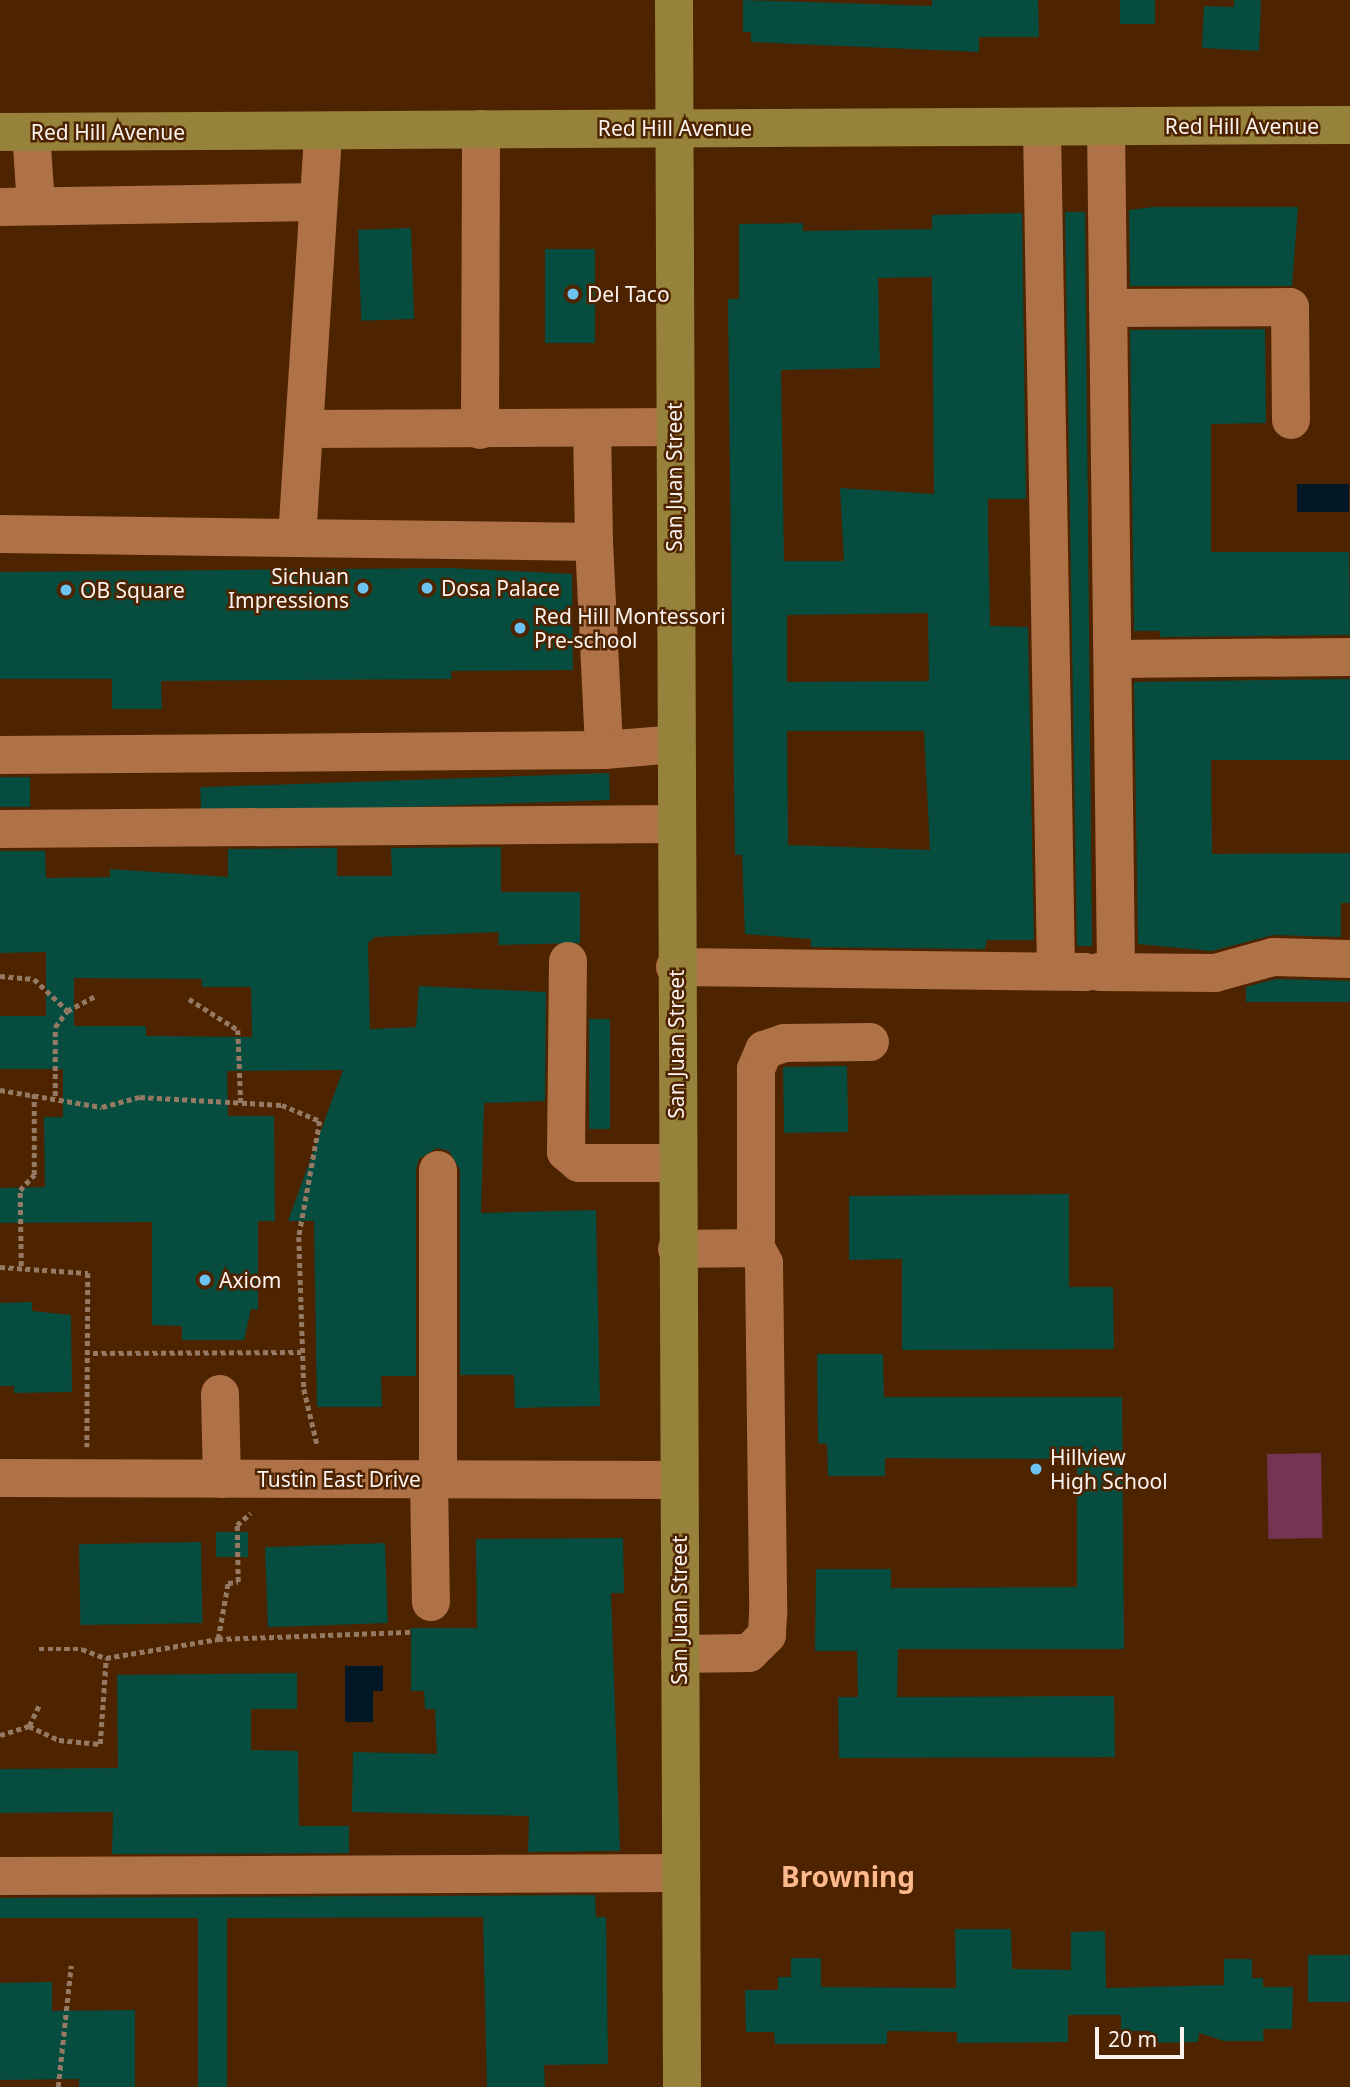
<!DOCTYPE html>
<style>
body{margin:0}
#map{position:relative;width:1350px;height:2087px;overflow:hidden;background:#4e2300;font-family:"Noto Sans",sans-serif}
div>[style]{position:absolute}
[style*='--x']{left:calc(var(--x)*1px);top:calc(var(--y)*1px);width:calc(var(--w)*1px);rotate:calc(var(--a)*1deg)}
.green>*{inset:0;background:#753451;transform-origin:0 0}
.water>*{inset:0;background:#001726;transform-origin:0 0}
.building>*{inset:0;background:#064d3f;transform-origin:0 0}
.path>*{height:4.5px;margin-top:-2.25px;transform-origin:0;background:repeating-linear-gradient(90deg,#967963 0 5px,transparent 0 8.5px)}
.minor>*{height:38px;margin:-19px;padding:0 19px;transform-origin:19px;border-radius:19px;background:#af7146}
.major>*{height:38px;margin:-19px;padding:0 19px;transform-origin:19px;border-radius:19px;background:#96823b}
.dots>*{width:19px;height:19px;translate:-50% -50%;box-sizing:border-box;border:4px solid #4e2300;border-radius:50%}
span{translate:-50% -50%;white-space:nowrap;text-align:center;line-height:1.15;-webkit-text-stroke:5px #4e2300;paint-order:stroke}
.street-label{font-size:21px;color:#fbf3ef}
.poi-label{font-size:21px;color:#fbf3ef}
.left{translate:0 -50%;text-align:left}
.right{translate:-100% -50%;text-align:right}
.district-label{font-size:28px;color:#feba8d;font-weight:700}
.scale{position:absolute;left:1095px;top:2027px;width:89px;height:32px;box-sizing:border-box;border:4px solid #fbf3ef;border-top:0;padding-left:9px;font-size:21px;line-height:24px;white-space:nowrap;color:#fbf3ef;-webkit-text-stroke:5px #4e2300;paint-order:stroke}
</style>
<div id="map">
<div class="green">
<div style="left:1321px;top:1453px;width:85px;height:54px;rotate:89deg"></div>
</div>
<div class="water">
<div style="left:1349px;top:484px;width:28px;height:52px;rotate:90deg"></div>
<div style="clip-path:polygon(345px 1666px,383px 1666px,383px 1691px,373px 1691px,373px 1722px,345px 1722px)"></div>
</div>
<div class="building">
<div style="clip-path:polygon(743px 0,932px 6px,932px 0,1038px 0,1039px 37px,979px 37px,979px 52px,751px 42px,751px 32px,743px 32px)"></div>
<div style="left:1120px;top:0;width:35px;height:24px"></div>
<div style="clip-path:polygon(1234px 0,1261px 0,1259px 51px,1202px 48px,1204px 6px,1234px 7px)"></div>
<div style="clip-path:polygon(1153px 207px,1298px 207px,1292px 286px,1130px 286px,1129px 210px)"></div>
<div style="clip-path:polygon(1065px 212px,1085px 212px,1092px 946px,1077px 946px)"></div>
<div style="clip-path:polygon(evenodd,1022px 213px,1026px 499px,988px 499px,988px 524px,990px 626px,1028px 627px,1034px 940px,987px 940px,985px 949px,811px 947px,811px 939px,745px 934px,742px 855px,735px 855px,731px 562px,728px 299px,739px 299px,739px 224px,803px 223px,803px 231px,932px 229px,932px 215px,1022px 213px,932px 277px,934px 494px,840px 488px,844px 561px,784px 561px,781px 370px,880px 368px,878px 278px,932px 277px,1022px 213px,928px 613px,929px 681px,787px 682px,787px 615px,928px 613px,1022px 213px,787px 731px,924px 731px,930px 850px,788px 845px,787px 731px)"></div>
<div style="left:411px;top:228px;width:91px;height:53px;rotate:88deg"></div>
<div style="left:545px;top:249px;width:50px;height:94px"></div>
<div style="clip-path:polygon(1265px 329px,1266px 423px,1211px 424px,1211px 552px,1349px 552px,1350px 635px,1160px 637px,1160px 631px,1134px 631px,1130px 330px)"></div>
<div style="clip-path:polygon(450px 568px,572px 574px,573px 670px,451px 671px,452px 679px,161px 681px,162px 709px,112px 709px,112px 679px,0 679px,0 572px)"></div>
<div style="clip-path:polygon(1350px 679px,1350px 760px,1211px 760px,1212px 854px,1350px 853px,1350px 903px,1341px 903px,1341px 937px,1273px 935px,1212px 951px,1138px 944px,1134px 682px)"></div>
<div style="left:609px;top:773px;width:27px;height:409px;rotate:88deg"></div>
<div style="left:0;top:777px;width:30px;height:30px"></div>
<div style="clip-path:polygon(evenodd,501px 847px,501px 892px,580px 892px,580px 943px,498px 945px,499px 932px,375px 937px,368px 943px,370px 1029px,416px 1027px,419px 986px,546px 992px,545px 1101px,484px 1103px,481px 1213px,596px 1210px,600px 1406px,515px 1408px,514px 1375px,460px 1375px,460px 1170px,449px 1151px,437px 1148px,419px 1159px,416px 1170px,416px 1376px,381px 1376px,382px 1407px,317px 1407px,314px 1221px,288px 1221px,343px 1070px,227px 1071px,228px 1116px,274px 1116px,275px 1221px,258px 1221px,258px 1310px,251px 1309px,244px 1340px,182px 1340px,182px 1326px,152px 1325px,152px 1222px,0 1223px,0 1188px,45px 1187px,44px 1117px,63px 1117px,63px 1069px,0 1069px,0 1016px,46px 1016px,46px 952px,0 953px,0 851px,45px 851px,46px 878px,110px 877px,110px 869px,228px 877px,228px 849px,337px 848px,337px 876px,392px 876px,391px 848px,501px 847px,74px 978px,202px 979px,202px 987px,251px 987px,252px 1037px,146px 1036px,146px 1026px,74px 1026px,74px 978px)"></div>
<div style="clip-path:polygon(1276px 979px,1350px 981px,1350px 1002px,1246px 1002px,1246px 987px)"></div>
<div style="left:589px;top:1019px;width:21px;height:110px"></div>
<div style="left:847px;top:1066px;width:66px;height:64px;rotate:89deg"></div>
<div style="clip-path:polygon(1069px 1194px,1069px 1287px,1113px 1287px,1114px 1349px,902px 1350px,902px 1259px,849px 1260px,849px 1196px)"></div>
<div style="clip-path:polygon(32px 1302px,32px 1311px,71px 1315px,72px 1392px,14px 1393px,14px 1386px,0 1386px,0 1303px)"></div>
<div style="clip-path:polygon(817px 1354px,883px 1354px,884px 1397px,1122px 1397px,1124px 1649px,898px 1649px,897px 1697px,1114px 1696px,1115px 1757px,839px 1758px,838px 1697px,858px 1697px,857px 1651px,815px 1651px,816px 1569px,891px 1569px,891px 1588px,1077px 1587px,1077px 1459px,885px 1458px,885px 1476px,828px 1476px,827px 1444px,818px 1443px)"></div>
<div style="left:216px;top:1532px;width:32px;height:25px"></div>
<div style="clip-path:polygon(623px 1538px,624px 1593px,611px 1593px,620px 1851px,528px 1852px,529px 1816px,352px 1812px,353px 1752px,437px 1754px,435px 1709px,425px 1709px,424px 1691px,411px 1691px,411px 1628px,477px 1628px,476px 1539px)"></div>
<div style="left:201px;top:1542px;width:81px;height:122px;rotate:89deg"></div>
<div style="left:385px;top:1543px;width:80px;height:120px;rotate:88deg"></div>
<div style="clip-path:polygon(297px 1673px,297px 1709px,251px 1709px,251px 1750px,298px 1751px,299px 1826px,349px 1826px,349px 1853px,112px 1854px,113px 1812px,0 1813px,0 1769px,118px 1768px,117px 1675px)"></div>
<div style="clip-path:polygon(595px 1895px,596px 1917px,606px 1917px,608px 2064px,544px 2065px,545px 2087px,487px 2087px,483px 1917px,227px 1918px,227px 2087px,198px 2087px,198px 1918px,0 1918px,0 1898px)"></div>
<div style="clip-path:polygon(955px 1929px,1011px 1929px,1012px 1969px,1071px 1970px,1071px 1932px,1105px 1931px,1106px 1988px,1224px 1985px,1224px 1959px,1252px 1959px,1252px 1978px,1263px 1978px,1263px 1987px,1293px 1987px,1292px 2029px,1263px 2029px,1264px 2041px,1224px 2041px,1199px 2033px,1198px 2042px,1150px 2043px,1150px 2031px,1121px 2031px,1121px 2015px,1068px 2015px,1068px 2042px,957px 2043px,957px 2032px,887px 2031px,887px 2044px,775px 2044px,774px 2032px,746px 2032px,745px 1990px,778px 1990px,778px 1977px,791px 1977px,791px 1958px,821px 1958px,821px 1987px,956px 1988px)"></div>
<div style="left:1308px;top:1955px;width:42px;height:47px"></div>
<div style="clip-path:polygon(52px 1982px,52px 2011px,135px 2010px,135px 2087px,79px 2087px,79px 2079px,0 2080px,0 1983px)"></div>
</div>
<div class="path">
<div style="--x:0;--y:976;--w:34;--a:5"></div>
<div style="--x:34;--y:979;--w:45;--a:43.2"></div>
<div style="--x:189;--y:999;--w:58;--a:32.3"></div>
<div style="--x:238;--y:1030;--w:75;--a:87.7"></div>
<div style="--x:0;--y:1090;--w:103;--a:9.5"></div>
<div style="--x:102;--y:1107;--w:39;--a:-15"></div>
<div style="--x:140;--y:1097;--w:142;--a:3.2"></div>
<div style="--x:282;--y:1105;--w:41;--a:22.8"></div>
<div style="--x:320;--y:1121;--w:118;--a:100.3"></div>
<div style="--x:299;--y:1237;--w:152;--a:88.1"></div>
<div style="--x:304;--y:1389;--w:57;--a:76.7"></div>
<div style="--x:55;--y:1096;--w:69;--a:-90"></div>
<div style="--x:55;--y:1027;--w:20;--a:-53"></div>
<div style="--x:67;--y:1011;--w:32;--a:-28"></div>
<div style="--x:21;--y:1266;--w:76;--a:-90.8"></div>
<div style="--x:20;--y:1190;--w:21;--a:-47"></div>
<div style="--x:34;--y:1175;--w:81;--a:-90"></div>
<div style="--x:0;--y:1267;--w:88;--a:3.9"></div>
<div style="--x:88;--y:1273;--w:174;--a:90.3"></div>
<div style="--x:93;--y:1353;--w:208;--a:-0.3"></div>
<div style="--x:218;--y:1639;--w:57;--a:-79.9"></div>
<div style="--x:228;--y:1583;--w:10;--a:-6"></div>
<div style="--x:238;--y:1582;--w:57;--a:-91"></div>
<div style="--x:237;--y:1525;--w:18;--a:-41"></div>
<div style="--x:39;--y:1649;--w:43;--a:0"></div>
<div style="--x:82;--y:1649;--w:26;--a:21"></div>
<div style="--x:106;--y:1658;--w:114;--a:-9.6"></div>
<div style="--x:218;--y:1639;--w:195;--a:-2.1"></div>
<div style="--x:29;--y:1726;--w:25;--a:-64"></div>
<div style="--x:0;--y:1735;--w:30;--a:-17"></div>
<div style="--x:29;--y:1726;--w:33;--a:25"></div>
<div style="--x:59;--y:1740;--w:41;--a:5.6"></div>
<div style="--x:100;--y:1744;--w:86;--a:-86"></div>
<div style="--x:58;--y:2087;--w:122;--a:-83.9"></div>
</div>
<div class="minor">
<div style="--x:1042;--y:127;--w:844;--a:89.05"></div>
<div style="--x:1106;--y:127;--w:845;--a:89.32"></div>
<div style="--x:31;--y:132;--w:74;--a:86.1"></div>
<div style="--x:0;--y:207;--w:318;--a:-0.9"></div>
<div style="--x:1108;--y:308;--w:182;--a:-0.3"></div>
<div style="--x:1290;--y:307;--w:113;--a:89.5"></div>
<div style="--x:307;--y:429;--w:368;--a:-0.3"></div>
<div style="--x:480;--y:430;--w:301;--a:-89.8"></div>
<div style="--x:0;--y:534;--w:594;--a:0.77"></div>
<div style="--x:594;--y:542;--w:112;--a:-91"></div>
<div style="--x:297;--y:538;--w:406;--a:-86.3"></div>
<div style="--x:594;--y:542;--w:208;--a:87.2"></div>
<div style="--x:604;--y:750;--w:71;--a:-4.8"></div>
<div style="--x:1113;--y:659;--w:237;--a:-0.5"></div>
<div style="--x:0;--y:755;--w:604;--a:-0.47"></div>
<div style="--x:0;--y:829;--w:675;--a:-0.42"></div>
<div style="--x:568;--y:961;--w:191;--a:90.6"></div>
<div style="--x:566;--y:1152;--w:17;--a:40"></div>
<div style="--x:579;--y:1163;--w:98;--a:0"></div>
<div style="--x:675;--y:967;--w:411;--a:0.7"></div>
<div style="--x:1099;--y:972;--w:116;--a:0.5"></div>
<div style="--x:1215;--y:973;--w:60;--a:-15.4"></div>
<div style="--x:1273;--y:957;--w:77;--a:1.5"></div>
<div style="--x:438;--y:1170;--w:309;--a:90"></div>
<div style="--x:756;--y:1248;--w:179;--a:-90"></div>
<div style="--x:756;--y:1069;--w:21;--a:-67"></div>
<div style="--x:764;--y:1050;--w:21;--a:-19"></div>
<div style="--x:784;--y:1043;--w:86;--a:-0.7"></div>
<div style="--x:677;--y:1249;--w:79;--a:-0.7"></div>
<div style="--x:756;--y:1248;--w:17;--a:62"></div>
<div style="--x:764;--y:1263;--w:351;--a:89.3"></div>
<div style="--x:768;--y:1614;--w:21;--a:93"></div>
<div style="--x:767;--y:1635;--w:25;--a:135"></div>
<div style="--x:749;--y:1653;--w:69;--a:179.2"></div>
<div style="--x:220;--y:1394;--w:85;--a:88.7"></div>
<div style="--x:0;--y:1478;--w:679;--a:0.17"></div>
<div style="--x:429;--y:1479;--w:123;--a:89.1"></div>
<div style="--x:0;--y:1876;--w:681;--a:-0.25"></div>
</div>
<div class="major">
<div style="--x:674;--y:0;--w:2087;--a:89.78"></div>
<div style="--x:0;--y:132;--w:1350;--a:-0.3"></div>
</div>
<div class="dots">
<div style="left:573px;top:294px;background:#6cc3f2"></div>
<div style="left:363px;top:588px;background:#6cc3f2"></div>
<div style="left:427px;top:588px;background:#6cc3f2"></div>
<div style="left:66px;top:590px;background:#6cc3f2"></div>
<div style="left:520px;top:628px;background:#6cc3f2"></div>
<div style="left:205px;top:1280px;background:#6cc3f2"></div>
<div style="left:1036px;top:1469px;background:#6cc3f2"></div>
</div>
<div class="street-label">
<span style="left:1242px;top:126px">Red Hill Avenue</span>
<span style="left:675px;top:128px">Red Hill Avenue</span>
<span style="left:108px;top:132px">Red Hill Avenue</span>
<span style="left:674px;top:477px;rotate:-90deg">San Juan Street</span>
<span style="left:676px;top:1044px;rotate:-90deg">San Juan Street</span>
<span style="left:339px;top:1479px">Tustin East Drive</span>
<span style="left:679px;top:1610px;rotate:-90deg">San Juan Street</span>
</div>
<div class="poi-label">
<span class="left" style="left:587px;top:294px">Del Taco</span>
<span class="right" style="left:349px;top:588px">Sichuan<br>Impressions</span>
<span class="left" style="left:441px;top:588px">Dosa Palace</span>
<span class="left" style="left:80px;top:590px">OB Square</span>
<span class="left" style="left:534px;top:628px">Red Hill Montessori<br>Pre-school</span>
<span class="left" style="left:219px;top:1280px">Axiom</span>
<span class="left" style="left:1050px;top:1469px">Hillview<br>High School</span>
</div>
<div class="district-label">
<span style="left:848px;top:1876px">Browning</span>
</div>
<div class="scale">20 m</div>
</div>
